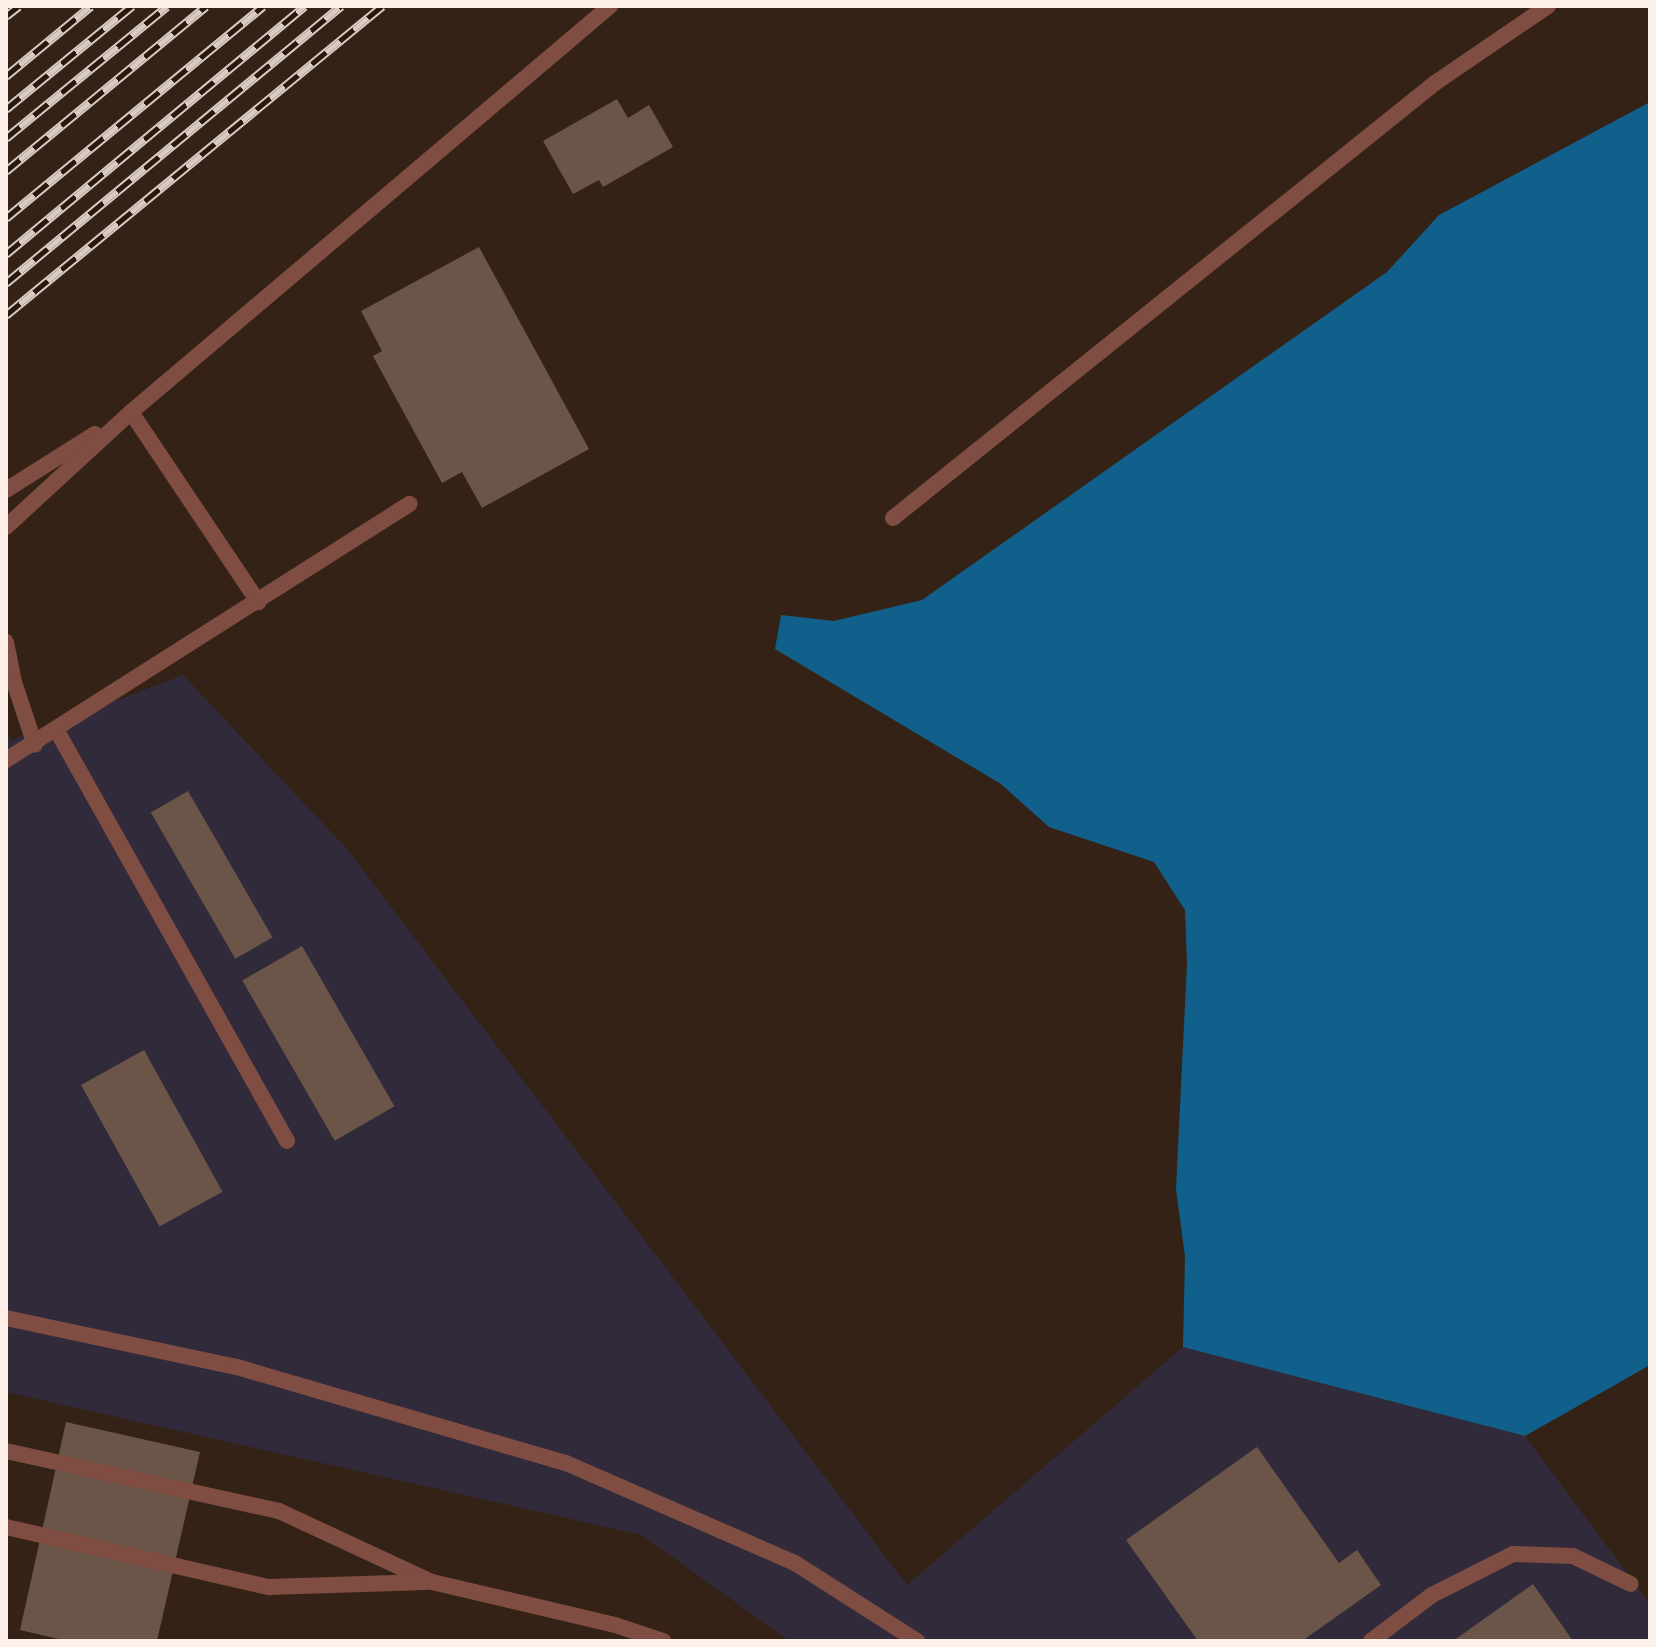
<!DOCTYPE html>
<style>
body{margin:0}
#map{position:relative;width:1656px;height:1647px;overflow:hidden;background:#342216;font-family:"Space Grotesk",sans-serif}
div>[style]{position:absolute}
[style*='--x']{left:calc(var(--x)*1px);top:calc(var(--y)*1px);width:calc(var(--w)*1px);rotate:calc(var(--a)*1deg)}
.industrial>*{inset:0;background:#312a3a}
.water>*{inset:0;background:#11608b}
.building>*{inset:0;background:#6a5548;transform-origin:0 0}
.lane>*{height:16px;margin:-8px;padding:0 8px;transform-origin:8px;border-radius:8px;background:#804d42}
.rail>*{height:9px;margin-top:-4.5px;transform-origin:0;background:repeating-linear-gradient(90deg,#2a180d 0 18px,#d8cbc2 0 36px);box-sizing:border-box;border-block:2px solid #d8cbc2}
span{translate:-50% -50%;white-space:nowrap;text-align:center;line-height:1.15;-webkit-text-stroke:7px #2a180d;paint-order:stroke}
.frame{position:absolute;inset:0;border:8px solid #fcf0e8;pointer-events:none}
</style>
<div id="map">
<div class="industrial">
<div style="clip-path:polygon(183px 675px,347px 849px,907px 1585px,1183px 1347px,1525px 1436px,1650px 1604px,1650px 1641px,789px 1641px,642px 1535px,6px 1392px,6px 732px,12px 740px)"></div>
</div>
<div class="water">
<div style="clip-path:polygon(1650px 102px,1650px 1365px,1525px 1436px,1183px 1347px,1185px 1257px,1176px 1189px,1187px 963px,1185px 910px,1154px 862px,1049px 827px,1001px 784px,775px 649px,781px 615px,834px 621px,922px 600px,1387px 272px,1439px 215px)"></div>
</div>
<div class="building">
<div style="clip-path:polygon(617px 99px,628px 118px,649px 105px,673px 147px,603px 187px,599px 180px,573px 194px,543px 141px)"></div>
<div style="clip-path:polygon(479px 247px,589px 449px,482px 508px,462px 472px,442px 483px,373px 356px,382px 351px,361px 311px)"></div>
<div style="left:188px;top:791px;width:169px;height:43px;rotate:60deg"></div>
<div style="left:302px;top:946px;width:185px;height:69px;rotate:60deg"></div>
<div style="left:144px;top:1050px;width:162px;height:72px;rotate:61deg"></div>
<div style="clip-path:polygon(66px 1422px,200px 1452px,157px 1641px,67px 1641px,20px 1630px)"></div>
<div style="clip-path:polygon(1257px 1447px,1339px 1563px,1357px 1550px,1381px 1585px,1302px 1641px,1198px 1641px,1126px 1540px)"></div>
<div style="clip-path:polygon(1533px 1584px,1573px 1641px,1453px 1641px)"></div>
</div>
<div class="lane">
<div style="--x:131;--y:412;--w:229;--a:56.2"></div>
<div style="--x:6;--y:490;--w:105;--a:-32.2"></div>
<div style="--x:893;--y:518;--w:695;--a:-38.75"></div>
<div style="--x:1435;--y:83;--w:137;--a:-34.3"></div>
<div style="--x:6;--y:527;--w:170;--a:-42.6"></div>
<div style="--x:131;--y:412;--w:628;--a:-40.28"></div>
<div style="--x:6;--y:642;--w:41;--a:78.7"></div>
<div style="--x:14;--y:682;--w:66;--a:71.6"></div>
<div style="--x:57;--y:731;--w:470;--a:60.7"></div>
<div style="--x:6;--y:760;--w:478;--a:-32.4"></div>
<div style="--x:6;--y:1318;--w:236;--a:12"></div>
<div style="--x:237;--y:1367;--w:343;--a:16.3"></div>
<div style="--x:566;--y:1463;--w:250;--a:23.6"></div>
<div style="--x:795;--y:1563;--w:145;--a:32.6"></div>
<div style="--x:6;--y:1451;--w:280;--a:12.4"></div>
<div style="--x:279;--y:1511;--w:169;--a:24.9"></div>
<div style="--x:432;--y:1582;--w:188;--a:13.2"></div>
<div style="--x:615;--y:1625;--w:51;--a:18.4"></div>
<div style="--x:6;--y:1527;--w:270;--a:12.9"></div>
<div style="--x:269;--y:1587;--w:157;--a:-1.8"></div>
<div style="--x:1371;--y:1641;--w:76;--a:-37"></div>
<div style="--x:1432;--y:1595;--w:91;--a:-26.8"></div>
<div style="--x:1513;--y:1554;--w:60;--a:1.9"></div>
<div style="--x:1573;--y:1556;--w:64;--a:25.8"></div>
</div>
<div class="rail">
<div style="--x:6;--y:16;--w:16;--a:-38"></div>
<div style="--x:6;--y:76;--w:110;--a:-39.5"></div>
<div style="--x:6;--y:109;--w:163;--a:-39.3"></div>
<div style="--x:6;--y:138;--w:208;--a:-39.3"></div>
<div style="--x:6;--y:171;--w:259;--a:-39.5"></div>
<div style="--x:6;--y:218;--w:333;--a:-39.5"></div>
<div style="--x:6;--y:254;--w:388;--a:-39.7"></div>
<div style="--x:6;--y:283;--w:435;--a:-39.6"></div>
<div style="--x:6;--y:315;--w:487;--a:-39.4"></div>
</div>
<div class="frame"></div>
</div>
